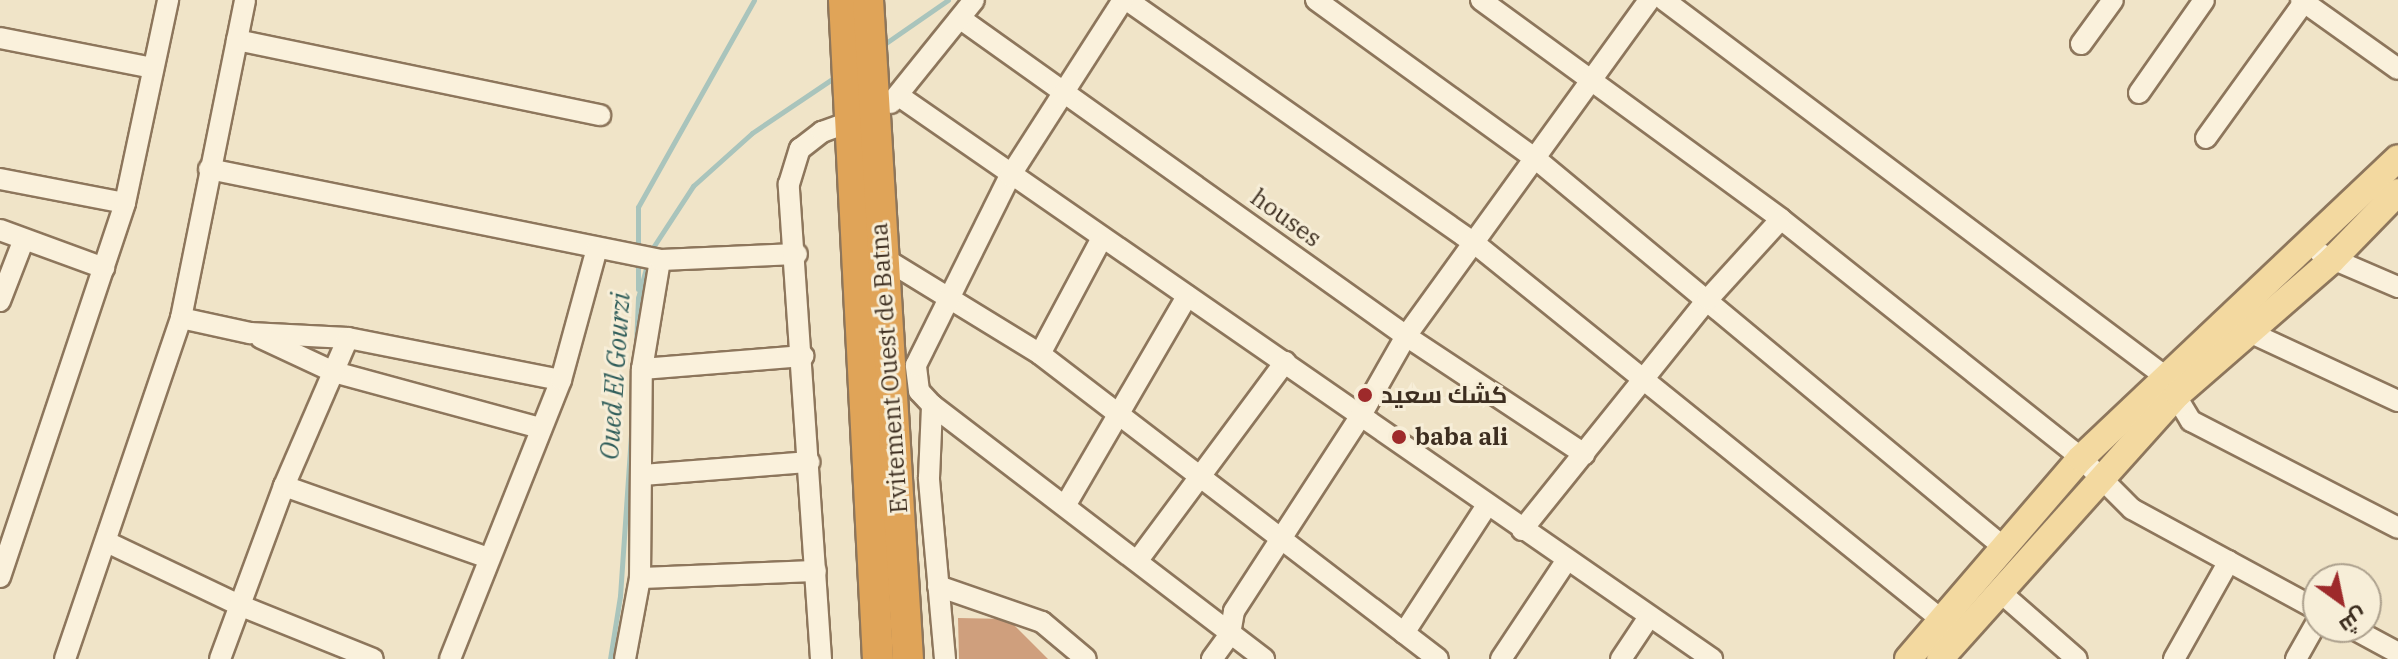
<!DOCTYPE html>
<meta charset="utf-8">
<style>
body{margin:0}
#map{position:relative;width:2398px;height:659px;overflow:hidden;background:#f0e4c8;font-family:"IBM Plex Serif",Cairo,serif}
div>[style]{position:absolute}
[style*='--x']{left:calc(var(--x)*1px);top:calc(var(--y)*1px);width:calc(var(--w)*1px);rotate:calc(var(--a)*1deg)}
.stream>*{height:5px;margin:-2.5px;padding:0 2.5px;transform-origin:2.5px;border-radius:2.5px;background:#a9c4bc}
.building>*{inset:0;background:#cf9f7d}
.roads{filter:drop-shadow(2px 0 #8d765c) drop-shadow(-2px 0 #8d765c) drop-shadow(0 2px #8d765c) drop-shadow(0 -2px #8d765c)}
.minor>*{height:20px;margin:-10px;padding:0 10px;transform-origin:10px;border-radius:10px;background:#faf1dc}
.major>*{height:26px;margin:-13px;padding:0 13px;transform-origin:13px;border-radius:13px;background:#f3d9a0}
.highway>*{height:30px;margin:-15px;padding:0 15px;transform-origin:15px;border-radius:15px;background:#e0a458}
.dots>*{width:22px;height:22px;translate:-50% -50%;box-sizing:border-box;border:4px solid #f7eed8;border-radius:50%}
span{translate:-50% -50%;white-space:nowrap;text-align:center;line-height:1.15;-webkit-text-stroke:6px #f7eed8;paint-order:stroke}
.street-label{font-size:24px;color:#3d2e20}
.poi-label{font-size:24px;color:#3d2e20;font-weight:700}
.left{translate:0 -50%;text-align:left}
.water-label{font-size:26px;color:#2f5d5a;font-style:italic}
.north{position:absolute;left:2302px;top:563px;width:80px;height:80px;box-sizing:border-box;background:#f7eed8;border:2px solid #ada18e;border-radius:50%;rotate:147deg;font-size:22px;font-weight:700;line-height:32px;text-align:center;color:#3d2e20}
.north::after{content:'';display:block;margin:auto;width:28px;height:36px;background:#9e2a2b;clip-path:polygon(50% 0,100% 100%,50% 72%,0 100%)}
</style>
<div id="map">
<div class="stream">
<div style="--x:883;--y:45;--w:79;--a:-34.7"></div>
<div style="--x:638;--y:249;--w:42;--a:-90"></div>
<div style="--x:638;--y:207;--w:237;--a:-60.7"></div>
<div style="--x:650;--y:252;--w:79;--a:-56.9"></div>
<div style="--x:693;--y:186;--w:79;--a:-41.9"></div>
<div style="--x:752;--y:133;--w:104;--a:-34"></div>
<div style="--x:638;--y:289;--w:26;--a:-90"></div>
<div style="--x:636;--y:346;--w:48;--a:-87.6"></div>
<div style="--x:638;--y:298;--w:38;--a:-75"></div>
<div style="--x:610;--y:659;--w:64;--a:-81"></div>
<div style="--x:620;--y:596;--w:176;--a:-86.1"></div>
</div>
<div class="building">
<div style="clip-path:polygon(958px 618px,1008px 619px,1048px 659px,959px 659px)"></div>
</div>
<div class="roads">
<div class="minor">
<div style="--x:1127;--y:0;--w:422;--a:35"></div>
<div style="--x:1473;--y:242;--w:617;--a:38.88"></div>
<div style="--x:1316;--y:0;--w:271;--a:35.9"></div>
<div style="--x:1536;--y:159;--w:604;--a:39.7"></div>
<div style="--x:1481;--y:0;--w:371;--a:36.1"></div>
<div style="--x:1781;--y:219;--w:384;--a:38.5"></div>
<div style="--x:2081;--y:458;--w:72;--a:45"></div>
<div style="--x:2132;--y:509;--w:212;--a:28.5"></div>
<div style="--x:1664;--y:0;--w:624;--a:36.92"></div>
<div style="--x:2163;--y:375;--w:54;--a:58.7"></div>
<div style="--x:2191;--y:421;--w:233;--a:27.3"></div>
<div style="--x:2301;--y:0;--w:119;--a:35.4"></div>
<div style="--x:961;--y:19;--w:546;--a:35.46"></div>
<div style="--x:1406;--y:336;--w:214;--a:33.5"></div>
<div style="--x:0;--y:38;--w:156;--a:11.1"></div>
<div style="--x:237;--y:40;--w:371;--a:11.7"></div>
<div style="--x:2081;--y:44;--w:54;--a:-54"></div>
<div style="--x:2139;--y:93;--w:113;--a:-55"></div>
<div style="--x:899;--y:96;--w:989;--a:34.7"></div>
<div style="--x:891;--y:103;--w:132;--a:-51.1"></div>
<div style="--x:2206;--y:138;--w:168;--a:-54.2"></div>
<div style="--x:209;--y:169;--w:460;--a:11.4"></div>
<div style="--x:0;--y:179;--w:127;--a:10.9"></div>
<div style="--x:0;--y:230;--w:111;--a:20.1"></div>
<div style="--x:2321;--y:254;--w:84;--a:23.2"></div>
<div style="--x:882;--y:257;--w:185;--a:31.5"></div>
<div style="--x:1040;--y:354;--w:501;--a:37.46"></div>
<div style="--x:0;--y:301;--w:66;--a:-68.8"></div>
<div style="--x:181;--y:318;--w:71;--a:12.3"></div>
<div style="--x:250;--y:333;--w:98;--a:2.9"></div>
<div style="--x:348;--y:338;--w:217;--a:11.2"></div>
<div style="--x:2247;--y:331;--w:166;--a:24.9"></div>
<div style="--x:261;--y:338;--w:81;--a:25"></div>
<div style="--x:334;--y:372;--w:213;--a:15.2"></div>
<div style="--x:1040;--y:354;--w:132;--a:-61.9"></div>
<div style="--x:642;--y:369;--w:162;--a:-4.6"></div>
<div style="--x:932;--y:405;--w:418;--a:37.4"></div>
<div style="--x:643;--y:475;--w:167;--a:-4.5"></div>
<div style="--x:284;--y:486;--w:216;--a:19.4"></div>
<div style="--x:1065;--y:506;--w:243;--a:-59.8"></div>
<div style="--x:1522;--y:530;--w:297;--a:-51.2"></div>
<div style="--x:1708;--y:299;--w:108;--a:-47.6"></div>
<div style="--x:109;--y:543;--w:144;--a:25.5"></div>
<div style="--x:239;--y:605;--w:144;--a:21.9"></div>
<div style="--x:1138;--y:560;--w:247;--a:-53.4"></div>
<div style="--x:0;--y:577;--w:394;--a:-71.5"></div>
<div style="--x:125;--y:203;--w:208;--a:-78"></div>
<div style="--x:640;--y:578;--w:176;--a:-2.3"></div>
<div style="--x:938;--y:586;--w:110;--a:19.1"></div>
<div style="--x:1042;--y:622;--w:57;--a:40.1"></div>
<div style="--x:1999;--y:591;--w:103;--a:41.1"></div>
<div style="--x:2350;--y:627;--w:55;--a:28.4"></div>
<div style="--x:1404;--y:633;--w:153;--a:-57"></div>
<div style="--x:65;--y:659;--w:360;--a:-71.2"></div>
<div style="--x:181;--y:318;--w:324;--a:-78.6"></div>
<div style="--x:220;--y:659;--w:184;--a:-69.7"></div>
<div style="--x:284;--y:486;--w:161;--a:-66.6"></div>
<div style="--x:450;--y:659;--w:300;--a:-68.3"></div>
<div style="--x:561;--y:380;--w:137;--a:-74.7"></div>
<div style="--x:625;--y:659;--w:82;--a:-79.5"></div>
<div style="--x:640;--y:578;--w:209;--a:-89.5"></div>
<div style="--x:642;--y:369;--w:110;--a:-80.6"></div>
<div style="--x:660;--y:260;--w:137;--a:-2.5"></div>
<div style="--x:821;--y:659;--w:476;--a:-93.9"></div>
<div style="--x:789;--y:184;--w:37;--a:-73"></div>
<div style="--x:800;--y:149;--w:28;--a:-38"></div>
<div style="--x:822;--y:132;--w:30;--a:-20"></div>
<div style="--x:945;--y:659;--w:182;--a:-95.1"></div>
<div style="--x:929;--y:478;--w:73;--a:-87.6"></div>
<div style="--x:932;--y:405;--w:19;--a:-133"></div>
<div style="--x:919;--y:391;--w:26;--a:-97"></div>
<div style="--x:916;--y:365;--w:211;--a:-63.6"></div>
<div style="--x:1010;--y:176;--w:209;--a:-57.3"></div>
<div style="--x:1212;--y:659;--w:31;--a:-54"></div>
<div style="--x:1230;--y:634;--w:23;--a:-80"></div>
<div style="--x:1234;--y:611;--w:231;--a:-57"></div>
<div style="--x:1360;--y:417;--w:93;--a:-60.4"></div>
<div style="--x:1406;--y:336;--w:415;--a:-54.1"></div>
<div style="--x:1501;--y:659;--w:118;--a:-56.4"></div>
<div style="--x:1621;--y:659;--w:50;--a:-56.3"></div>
<div style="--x:2174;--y:659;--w:112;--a:-60.7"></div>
<div style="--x:2296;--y:659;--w:45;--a:-60.6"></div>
</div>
<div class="major">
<div style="--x:1908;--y:659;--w:265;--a:-49.3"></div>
<div style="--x:2081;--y:458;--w:436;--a:-43.4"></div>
<div style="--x:1940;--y:659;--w:356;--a:-48.1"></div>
<div style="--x:2178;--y:394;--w:203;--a:-41"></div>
<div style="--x:2331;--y:261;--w:96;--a:-45.8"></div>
</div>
<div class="highway">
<div style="--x:844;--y:0;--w:660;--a:87.05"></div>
<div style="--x:868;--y:0;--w:660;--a:86.53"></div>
</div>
</div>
<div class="dots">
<div style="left:1365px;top:395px;background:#9e2a2b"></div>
<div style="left:1399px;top:437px;background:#9e2a2b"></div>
</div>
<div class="street-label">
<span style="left:1286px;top:218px;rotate:36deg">houses</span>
<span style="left:889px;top:368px;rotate:-94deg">Evitement Ouest de Batna</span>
</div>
<div class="poi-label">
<span class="left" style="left:1381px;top:395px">كشك سعيد</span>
<span class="left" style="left:1415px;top:437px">baba ali</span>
</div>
<div class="water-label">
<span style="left:615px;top:376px;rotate:-86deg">Oued El Gourzi</span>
</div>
<div class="north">ش</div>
</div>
